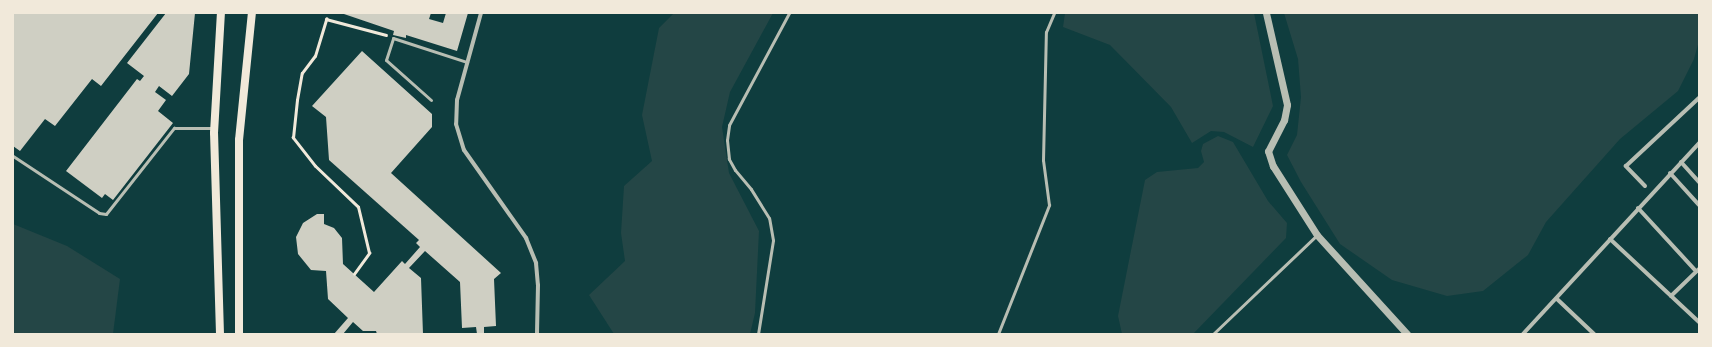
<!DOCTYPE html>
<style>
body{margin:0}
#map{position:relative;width:1712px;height:347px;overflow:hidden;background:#0f3d3e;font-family:"Alegreya Sans",sans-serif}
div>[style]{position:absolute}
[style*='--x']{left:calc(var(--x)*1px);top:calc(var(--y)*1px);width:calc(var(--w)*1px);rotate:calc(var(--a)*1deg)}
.green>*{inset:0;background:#244646}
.building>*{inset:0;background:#cfcfc3}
.path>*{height:2.5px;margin:-1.25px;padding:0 1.25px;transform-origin:1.25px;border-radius:1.25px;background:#f1e9da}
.service>*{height:3px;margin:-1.5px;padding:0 1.5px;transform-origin:1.5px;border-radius:1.5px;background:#b8beb3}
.minor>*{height:4px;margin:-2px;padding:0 2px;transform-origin:2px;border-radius:2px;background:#b8beb3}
.tertiary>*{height:7px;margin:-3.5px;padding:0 3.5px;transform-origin:3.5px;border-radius:3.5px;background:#b8beb3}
.secondary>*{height:8px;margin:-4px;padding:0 4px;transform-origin:4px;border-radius:4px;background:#f1e9da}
span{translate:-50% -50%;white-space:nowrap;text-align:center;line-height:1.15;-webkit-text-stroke:3.5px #f1e9da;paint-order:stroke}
.frame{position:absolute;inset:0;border:14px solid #f1e9da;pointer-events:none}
</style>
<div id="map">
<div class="green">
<div style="clip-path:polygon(674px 13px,773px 13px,730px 92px,722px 127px,729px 173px,759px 231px,755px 313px,750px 334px,614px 334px,589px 295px,625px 261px,621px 233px,624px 186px,652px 161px,642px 115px,659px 28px)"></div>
<div style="clip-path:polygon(1065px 13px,1254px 13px,1273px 106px,1253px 147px,1224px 132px,1211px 131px,1192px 143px,1171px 107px,1110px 45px,1063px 27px)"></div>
<div style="clip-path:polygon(1284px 13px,1699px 13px,1699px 41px,1694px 59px,1678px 91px,1620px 139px,1546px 222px,1528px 255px,1483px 291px,1447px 296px,1392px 280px,1340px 244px,1301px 182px,1287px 155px,1297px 135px,1301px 97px,1298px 59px)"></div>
<div style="clip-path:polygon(1218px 136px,1233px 142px,1268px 201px,1287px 223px,1286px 238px,1193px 334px,1122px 334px,1118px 316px,1145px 180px,1157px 172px,1198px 168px,1204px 162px,1201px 151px,1203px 144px)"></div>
<div style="clip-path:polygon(13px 224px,67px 246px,120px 279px,113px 334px,13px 334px)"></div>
</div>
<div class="building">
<div style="clip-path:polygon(13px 13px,158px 13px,101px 86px,92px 79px,55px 126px,45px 119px,20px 151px,13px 146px)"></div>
<div style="clip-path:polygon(166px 13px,195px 13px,189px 74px,172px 96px,159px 86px,155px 92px,166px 100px,158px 111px,173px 123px,113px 200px,105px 194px,102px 198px,66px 171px,137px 79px,140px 81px,144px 76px,127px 63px)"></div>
<div style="clip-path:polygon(341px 13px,431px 13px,429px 19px,443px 23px,446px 13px,468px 13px,457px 51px,406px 35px,406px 38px,393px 35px,394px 31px)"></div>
<div style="clip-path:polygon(362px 51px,432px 114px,432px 127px,391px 173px,501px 273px,494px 279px,496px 326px,484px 327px,484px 334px,477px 334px,476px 327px,462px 328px,460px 282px,425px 251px,409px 268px,421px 278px,423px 334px,377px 334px,376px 331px,363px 331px,353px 322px,343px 334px,334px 334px,348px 318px,328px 299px,326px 271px,311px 270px,298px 254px,296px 237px,303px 223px,317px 214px,324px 214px,324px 224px,334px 228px,342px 238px,343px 264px,374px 292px,402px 261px,405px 264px,420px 247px,416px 243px,419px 240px,329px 160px,326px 117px,312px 106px)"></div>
</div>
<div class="path">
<div style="--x:354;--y:274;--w:26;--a:-54"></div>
<div style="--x:369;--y:253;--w:47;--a:-103.4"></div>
<div style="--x:358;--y:207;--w:59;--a:-136.4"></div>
<div style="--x:315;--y:166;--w:36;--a:-128"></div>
<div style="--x:293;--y:138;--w:38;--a:-84"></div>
<div style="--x:297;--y:100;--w:27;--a:-80"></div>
<div style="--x:302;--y:73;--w:21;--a:-53"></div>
<div style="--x:315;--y:56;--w:39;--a:-73"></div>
<div style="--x:326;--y:19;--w:62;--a:14.9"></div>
</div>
<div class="service">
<div style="--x:431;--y:100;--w:60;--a:-138.4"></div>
<div style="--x:386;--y:60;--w:23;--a:-72"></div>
<div style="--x:393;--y:38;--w:78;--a:18"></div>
<div style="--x:13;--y:156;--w:103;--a:33.5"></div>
<div style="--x:99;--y:213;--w:7;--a:8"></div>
<div style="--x:106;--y:214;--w:110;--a:-51.7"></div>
<div style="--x:174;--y:128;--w:39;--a:0"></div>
<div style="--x:758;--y:334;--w:95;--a:-80.9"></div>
<div style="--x:773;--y:240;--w:22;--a:-100"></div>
<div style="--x:769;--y:218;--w:34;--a:-122"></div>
<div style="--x:751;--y:189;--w:25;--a:-130"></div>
<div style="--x:735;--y:170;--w:13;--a:-119"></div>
<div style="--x:729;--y:159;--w:19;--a:-96"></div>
<div style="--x:727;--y:140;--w:15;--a:-82"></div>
<div style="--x:729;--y:125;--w:127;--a:-61.8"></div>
<div style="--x:998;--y:334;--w:139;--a:-68.4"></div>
<div style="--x:1049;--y:205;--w:45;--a:-97.6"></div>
<div style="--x:1043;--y:160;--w:128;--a:-88.7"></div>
<div style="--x:1046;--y:32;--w:21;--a:-67"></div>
<div style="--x:1213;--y:334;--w:144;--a:-43.6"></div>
</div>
<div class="minor">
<div style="--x:481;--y:13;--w:90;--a:105.4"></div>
<div style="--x:457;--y:100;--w:24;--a:92"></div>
<div style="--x:456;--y:124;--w:27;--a:73"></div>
<div style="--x:464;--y:150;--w:108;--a:54.8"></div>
<div style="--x:526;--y:238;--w:27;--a:68"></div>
<div style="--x:536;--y:263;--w:22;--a:85"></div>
<div style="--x:538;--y:285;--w:49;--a:91.2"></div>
<div style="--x:1681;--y:162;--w:27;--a:48"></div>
<div style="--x:1670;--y:173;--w:43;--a:47.8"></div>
<div style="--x:1645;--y:186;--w:28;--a:-134"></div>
<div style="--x:1626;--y:166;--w:100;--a:-43"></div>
<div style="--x:1638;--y:208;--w:86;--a:47.4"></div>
<div style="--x:1610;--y:239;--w:122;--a:43"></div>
<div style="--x:1671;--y:296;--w:39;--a:-44"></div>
<div style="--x:1557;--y:299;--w:51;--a:43.4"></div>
<div style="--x:1523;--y:334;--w:260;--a:-47.3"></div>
</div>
<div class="tertiary">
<div style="--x:1266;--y:13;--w:94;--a:77.1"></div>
<div style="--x:1287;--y:105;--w:15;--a:101"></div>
<div style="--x:1284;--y:120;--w:35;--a:117"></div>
<div style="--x:1268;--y:151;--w:16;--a:72"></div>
<div style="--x:1273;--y:166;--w:82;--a:57.5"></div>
<div style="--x:1317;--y:235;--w:134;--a:47.7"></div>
</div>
<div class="secondary">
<div style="--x:220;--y:334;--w:201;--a:-91.7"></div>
<div style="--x:214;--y:133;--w:120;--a:-86.7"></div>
<div style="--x:239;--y:334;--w:194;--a:-90"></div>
<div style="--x:239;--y:140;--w:128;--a:-84.2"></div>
</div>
<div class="frame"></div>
</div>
